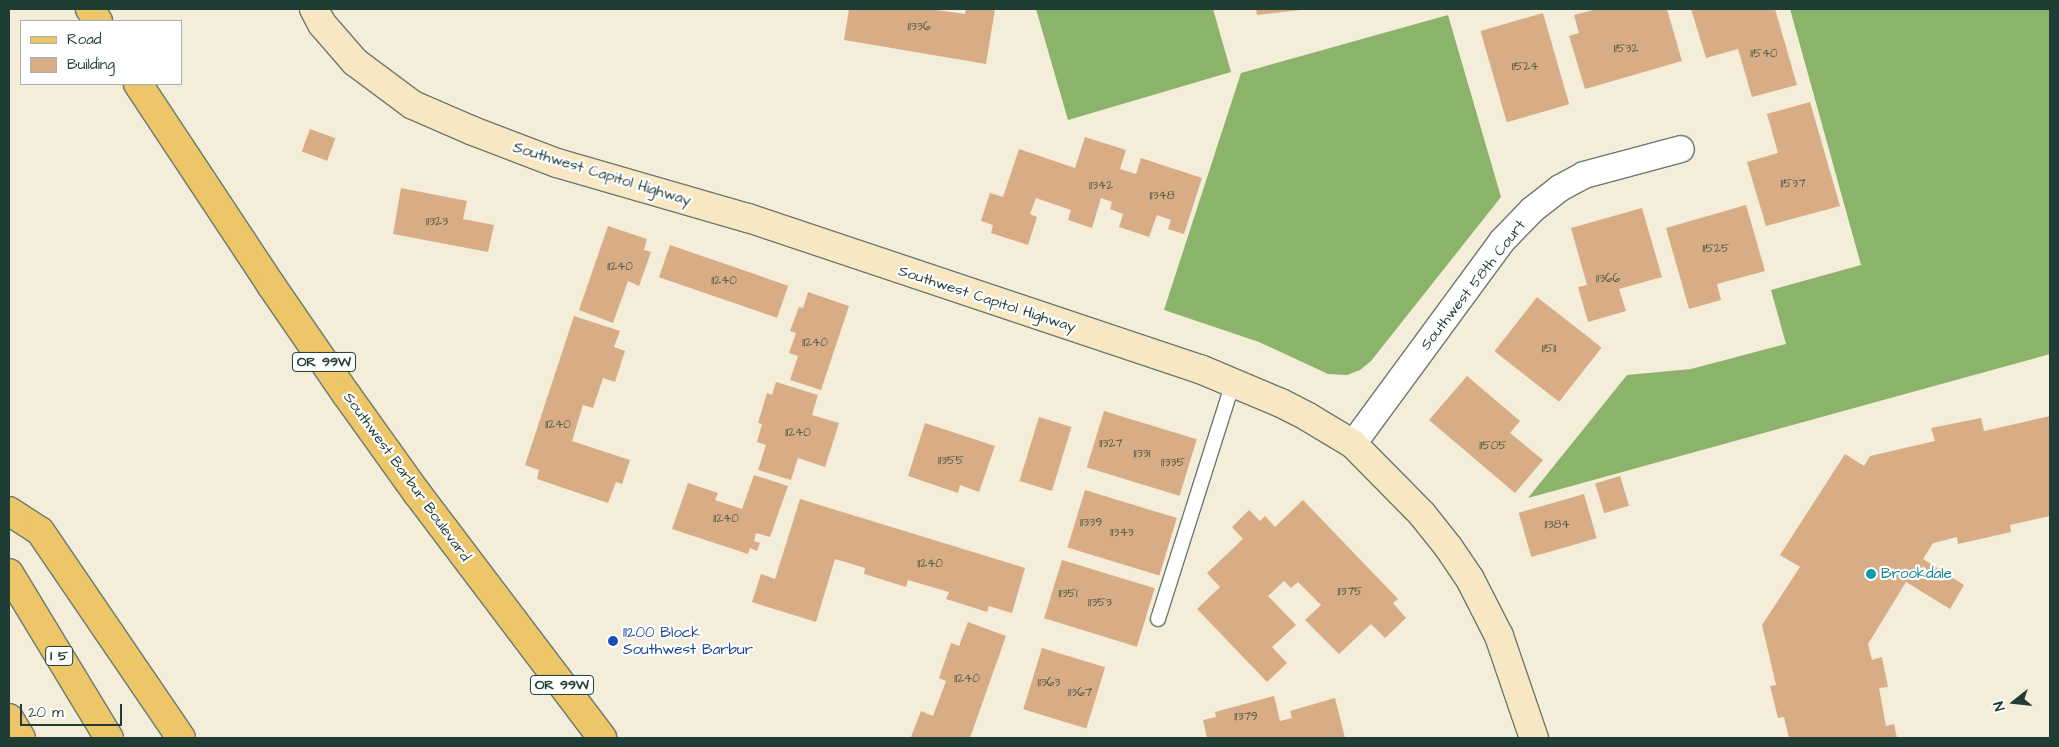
<!DOCTYPE html>
<style>
body{margin:0}
#map{position:relative;width:2059px;height:747px;overflow:hidden;background:#f4edd9;font-family:"Architects Daughter",sans-serif}
div>[style]{position:absolute}
[style*='--x']{left:calc(var(--x)*1px);top:calc(var(--y)*1px);width:calc(var(--w)*1px);rotate:calc(var(--a)*1deg)}
.forest>*{inset:0;background:#8bb369}
.building>*{inset:0;background:#d8ad85;transform-origin:0 0}
.roads{filter:drop-shadow(1px 0 #6a7b6e) drop-shadow(-1px 0 #6a7b6e) drop-shadow(0 1px #6a7b6e) drop-shadow(0 -1px #6a7b6e)}
.lane>*{height:14px;margin:-7px;padding:0 7px;transform-origin:7px;border-radius:7px;background:#fff}
.street>*{height:26px;margin:-13px;padding:0 13px;transform-origin:13px;border-radius:13px;background:#fff}
.secondary>*{height:28px;margin:-14px;padding:0 14px;transform-origin:14px;border-radius:14px;background:#f7e8c3}
.primary>*{height:28px;margin:-14px;padding:0 14px;transform-origin:14px;border-radius:14px;background:#ecc669}
.highway>*{height:28px;margin:-14px;padding:0 14px;transform-origin:14px;border-radius:14px;background:#ecc669}
.dots>*{width:14px;height:14px;translate:-50% -50%;box-sizing:border-box;border:2px solid #fff;border-radius:50%}
span{translate:-50% -50%;white-space:nowrap;text-align:center;line-height:1.15;-webkit-text-stroke:4.5px #fff;paint-order:stroke}
.number-label{font-size:12px;color:#4d5948}
.number-label span{-webkit-text-stroke-width:0}
.shield-label span{padding:1px 4px;background:#fff;border:1px solid;border-radius:4px;-webkit-text-stroke-width:0}
.shield-label{font-size:14px;color:#1f3d34;font-weight:700}
.street-label{font-size:15px;color:#1f3d34}
.culture-label{font-size:15px;color:#0d838f}
.left{translate:0 -50%;text-align:left}
.transit-label{font-size:15px;color:#164399}
.frame{position:absolute;inset:0;border:10px solid #1f3d34;pointer-events:none}
.legend{position:absolute;left:20px;top:20px;width:162px;height:65px;box-sizing:border-box;background:#fff;border:1px solid #a5b1ae;margin:0;padding:6px 9px;list-style:none;font-size:15px;color:#1f3d34}
.legend li{display:flex;align-items:center;gap:10px;height:25px}
.legend b{width:25px;border:1px solid #a5b1ae}
.north{position:absolute;left:1989px;top:677px;width:50px;height:50px;-webkit-text-stroke:4px #fff;paint-order:stroke;rotate:254deg;font-size:14px;font-weight:700;line-height:20px;text-align:center;color:#1f3d34}
.north::after{content:'';display:block;margin:auto;width:18px;height:22px;background:#1f3d34;clip-path:polygon(50% 0,100% 100%,50% 72%,0 100%)}
.scale{position:absolute;left:20px;top:704px;width:102px;height:22px;box-sizing:border-box;border:2px solid #1f3d34;border-top:0;padding-left:6px;font-size:15px;line-height:18px;white-space:nowrap;color:#1f3d34;-webkit-text-stroke:4px #fff;paint-order:stroke}
</style>
<div id="map">
<div class="forest">
<div style="clip-path:polygon(1036px 9px,1213px 9px,1231px 72px,1068px 120px)"></div>
<div style="clip-path:polygon(1790px 9px,2050px 9px,2050px 354px,1528px 498px,1627px 375px,1691px 369px,1786px 344px,1771px 290px,1861px 265px)"></div>
<div style="clip-path:polygon(1448px 15px,1501px 197px,1371px 361px,1360px 370px,1347px 375px,1328px 374px,1259px 342px,1164px 310px,1241px 73px)"></div>
</div>
<div class="building">
<div style="clip-path:polygon(849px 9px,930px 9px,965px 14px,966px 9px,995px 9px,986px 64px,844px 40px)"></div>
<div style="clip-path:polygon(1256px 9px,1301px 9px,1301px 10px,1257px 15px)"></div>
<div style="clip-path:polygon(1597px 9px,1667px 9px,1682px 61px,1585px 89px,1569px 36px,1579px 33px,1574px 15px)"></div>
<div style="clip-path:polygon(1691px 9px,1775px 9px,1797px 85px,1752px 97px,1738px 49px,1706px 58px)"></div>
<div style="left:1543px;top:13px;width:95px;height:65px;rotate:74deg"></div>
<div style="clip-path:polygon(1810px 102px,1840px 206px,1766px 226px,1747px 162px,1778px 153px,1767px 114px)"></div>
<div style="left:310px;top:129px;width:27px;height:24px;rotate:20deg"></div>
<div style="clip-path:polygon(1085px 137px,1126px 150px,1120px 169px,1136px 174px,1141px 158px,1202px 178px,1184px 234px,1168px 229px,1171px 220px,1157px 215px,1149px 237px,1119px 227px,1123px 214px,1110px 209px,1112px 202px,1101px 198px,1092px 228px,1068px 220px,1071px 210px,1036px 198px,1030px 214px,1037px 217px,1028px 245px,991px 233px,993px 225px,981px 221px,990px 193px,1003px 197px,1019px 149px,1075px 168px)"></div>
<div style="clip-path:polygon(401px 188px,467px 201px,463px 219px,494px 225px,488px 252px,393px 234px)"></div>
<div style="clip-path:polygon(1746px 205px,1765px 271px,1717px 284px,1721px 300px,1689px 309px,1666px 228px)"></div>
<div style="clip-path:polygon(1642px 208px,1662px 277px,1619px 289px,1626px 311px,1588px 322px,1578px 287px,1587px 285px,1571px 228px)"></div>
<div style="clip-path:polygon(608px 226px,647px 239px,644px 250px,651px 252px,639px 286px,628px 281px,613px 323px,579px 310px)"></div>
<div style="left:670px;top:245px;width:125px;height:34px;rotate:19deg"></div>
<div style="clip-path:polygon(808px 292px,849px 306px,821px 390px,790px 380px,798px 356px,789px 353px,796px 333px,790px 331px,799px 307px,803px 308px)"></div>
<div style="left:1537px;top:297px;width:82px;height:69px;rotate:38deg"></div>
<div style="clip-path:polygon(574px 316px,620px 331px,614px 347px,625px 351px,615px 382px,603px 378px,593px 408px,583px 405px,572px 441px,630px 460px,622px 484px,616px 482px,608px 503px,537px 479px,539px 470px,525px 465px)"></div>
<div style="clip-path:polygon(1467px 376px,1520px 421px,1510px 433px,1543px 460px,1515px 493px,1429px 420px)"></div>
<div style="clip-path:polygon(776px 382px,818px 395px,812px 415px,839px 423px,825px 467px,798px 458px,791px 480px,758px 470px,766px 445px,757px 442px,762px 424px,758px 423px,767px 393px,772px 395px)"></div>
<div style="left:1104px;top:411px;width:97px;height:59px;rotate:17deg"></div>
<div style="clip-path:polygon(2050px 416px,2050px 516px,2010px 525px,2011px 532px,1958px 544px,1957px 537px,1933px 543px,1923px 559px,1964px 585px,1950px 609px,1906px 582px,1868px 644px,1872px 660px,1882px 657px,1888px 687px,1879px 688px,1886px 726px,1894px 724px,1897px 738px,1789px 738px,1784px 717px,1778px 718px,1770px 686px,1776px 685px,1762px 625px,1800px 567px,1780px 555px,1845px 454px,1864px 466px,1870px 456px,1935px 441px,1931px 428px,1981px 418px,1984px 431px)"></div>
<div style="left:1039px;top:417px;width:34px;height:67px;rotate:17deg"></div>
<div style="clip-path:polygon(925px 423px,995px 446px,979px 492px,960px 485px,958px 493px,908px 476px)"></div>
<div style="clip-path:polygon(754px 475px,788px 486px,770px 537px,756px 533px,754px 541px,760px 543px,757px 551px,750px 548px,748px 554px,672px 529px,688px 483px,718px 493px,715px 500px,742px 509px)"></div>
<div style="left:1620px;top:476px;width:31px;height:26px;rotate:73deg"></div>
<div style="left:1085px;top:490px;width:96px;height:60px;rotate:17deg"></div>
<div style="left:1584px;top:494px;width:46px;height:68px;rotate:74deg"></div>
<div style="clip-path:polygon(800px 499px,1025px 568px,1012px 613px,989px 606px,987px 612px,946px 599px,949px 592px,908px 580px,906px 587px,864px 574px,865px 568px,835px 559px,816px 622px,752px 602px,761px 574px,775px 579px)"></div>
<div style="clip-path:polygon(1303px 500px,1398px 599px,1393px 603px,1406px 618px,1385px 638px,1371px 624px,1339px 654px,1305px 620px,1321px 605px,1298px 582px,1291px 588px,1284px 581px,1268px 596px,1296px 625px,1272px 647px,1287px 663px,1267px 682px,1197px 609px,1220px 587px,1207px 573px,1243px 539px,1232px 527px,1249px 510px,1260px 521px,1265px 516px,1275px 527px)"></div>
<div style="left:1062px;top:560px;width:97px;height:61px;rotate:17deg"></div>
<div style="clip-path:polygon(968px 622px,1006px 636px,970px 738px,911px 737px,921px 711px,933px 716px,946px 681px,939px 678px,951px 643px,959px 646px)"></div>
<div style="left:1042px;top:648px;width:66px;height:64px;rotate:17deg"></div>
<div style="clip-path:polygon(1274px 696px,1280px 721px,1292px 718px,1290px 711px,1335px 698px,1345px 738px,1207px 738px,1203px 720px,1216px 717px,1215px 712px)"></div>
</div>
<div class="roads">
<div class="lane">
<div style="--x:1158;--y:619;--w:249;--a:-72.4"></div>
</div>
<div class="street">
<div style="--x:1353;--y:444;--w:252;--a:-53.7"></div>
<div style="--x:1502;--y:241;--w:43;--a:-45.9"></div>
<div style="--x:1532;--y:210;--w:36;--a:-38"></div>
<div style="--x:1560;--y:188;--w:27;--a:-28"></div>
<div style="--x:1584;--y:175;--w:100;--a:-15"></div>
</div>
<div class="secondary">
<div style="--x:314;--y:9;--w:17;--a:62"></div>
<div style="--x:322;--y:24;--w:50;--a:49"></div>
<div style="--x:355;--y:62;--w:72;--a:36.6"></div>
<div style="--x:413;--y:105;--w:65;--a:23.4"></div>
<div style="--x:473;--y:131;--w:90;--a:20.9"></div>
<div style="--x:557;--y:163;--w:199;--a:16.1"></div>
<div style="--x:748;--y:218;--w:477;--a:18.5"></div>
<div style="--x:1200;--y:369;--w:88;--a:22.8"></div>
<div style="--x:1281;--y:403;--w:30;--a:27"></div>
<div style="--x:1308;--y:417;--w:52;--a:31"></div>
<div style="--x:1353;--y:444;--w:98;--a:45.4"></div>
<div style="--x:1422;--y:514;--w:43;--a:51.5"></div>
<div style="--x:1449;--y:548;--w:37;--a:56"></div>
<div style="--x:1470;--y:579;--w:64;--a:63"></div>
<div style="--x:1499;--y:636;--w:108;--a:71.1"></div>
</div>
<div class="primary">
<div style="--x:90;--y:9;--w:14;--a:56"></div>
<div style="--x:138;--y:84;--w:241;--a:56.5"></div>
<div style="--x:271;--y:285;--w:132;--a:55.5"></div>
<div style="--x:346;--y:394;--w:122;--a:54.4"></div>
<div style="--x:417;--y:493;--w:307;--a:52.9"></div>
</div>
<div class="highway">
<div style="--x:9;--y:511;--w:37;--a:33"></div>
<div style="--x:40;--y:531;--w:250;--a:55.7"></div>
<div style="--x:9;--y:573;--w:193;--a:58.8"></div>
<div style="--x:9;--y:718;--w:23;--a:59"></div>
</div>
</div>
<div class="dots">
<div style="left:1871px;top:574px;background:#0f9aa8"></div>
<div style="left:613px;top:641px;background:#1a4fb4"></div>
</div>
<div class="number-label">
<span style="left:919px;top:27px">11336</span>
<span style="left:1626px;top:49px">11532</span>
<span style="left:1764px;top:54px">11540</span>
<span style="left:1525px;top:67px">11524</span>
<span style="left:1793px;top:184px">11537</span>
<span style="left:1101px;top:186px">11342</span>
<span style="left:1162px;top:196px">11348</span>
<span style="left:437px;top:222px">11323</span>
<span style="left:1716px;top:249px">11525</span>
<span style="left:620px;top:267px">11240</span>
<span style="left:1608px;top:279px">11366</span>
<span style="left:724px;top:281px">11240</span>
<span style="left:815px;top:343px">11240</span>
<span style="left:1549px;top:349px">11511</span>
<span style="left:558px;top:425px">11240</span>
<span style="left:798px;top:433px">11240</span>
<span style="left:1111px;top:444px">11327</span>
<span style="left:1493px;top:446px">11505</span>
<span style="left:1142px;top:454px">11331</span>
<span style="left:951px;top:461px">11355</span>
<span style="left:1173px;top:463px">11335</span>
<span style="left:726px;top:519px">11240</span>
<span style="left:1091px;top:523px">11339</span>
<span style="left:1557px;top:525px">11384</span>
<span style="left:1122px;top:533px">11343</span>
<span style="left:930px;top:564px">11240</span>
<span style="left:1350px;top:592px">11375</span>
<span style="left:1068px;top:594px">11351</span>
<span style="left:1100px;top:603px">11353</span>
<span style="left:967px;top:679px">11240</span>
<span style="left:1049px;top:683px">11363</span>
<span style="left:1080px;top:693px">11367</span>
<span style="left:1246px;top:717px">11379</span>
</div>
<div class="shield-label">
<span style="left:324px;top:362px">OR 99W</span>
<span style="left:59px;top:656px">I 5</span>
<span style="left:562px;top:685px">OR 99W</span>
</div>
<div class="street-label">
<span style="left:602px;top:174px;rotate:17deg">Southwest Capitol Highway</span>
<span style="left:1473px;top:285px;rotate:-52deg">Southwest 58th Court</span>
<span style="left:987px;top:299px;rotate:18deg">Southwest Capitol Highway</span>
<span style="left:407px;top:477px;rotate:54deg">Southwest Barbur Boulevard</span>
</div>
<div class="culture-label">
<span class="left" style="left:1881px;top:574px">Brookdale</span>
</div>
<div class="transit-label">
<span class="left" style="left:623px;top:641px">11200 Block<br>Southwest Barbur</span>
</div>
<div class="frame"></div>
<ul class="legend">
<li><b style="height:6px;background:#ecc669"></b>Road</li>
<li><b style="height:14px;background:#d8ad85"></b>Building</li>
</ul>
<div class="north">N</div>
<div class="scale">20 m</div>
</div>
